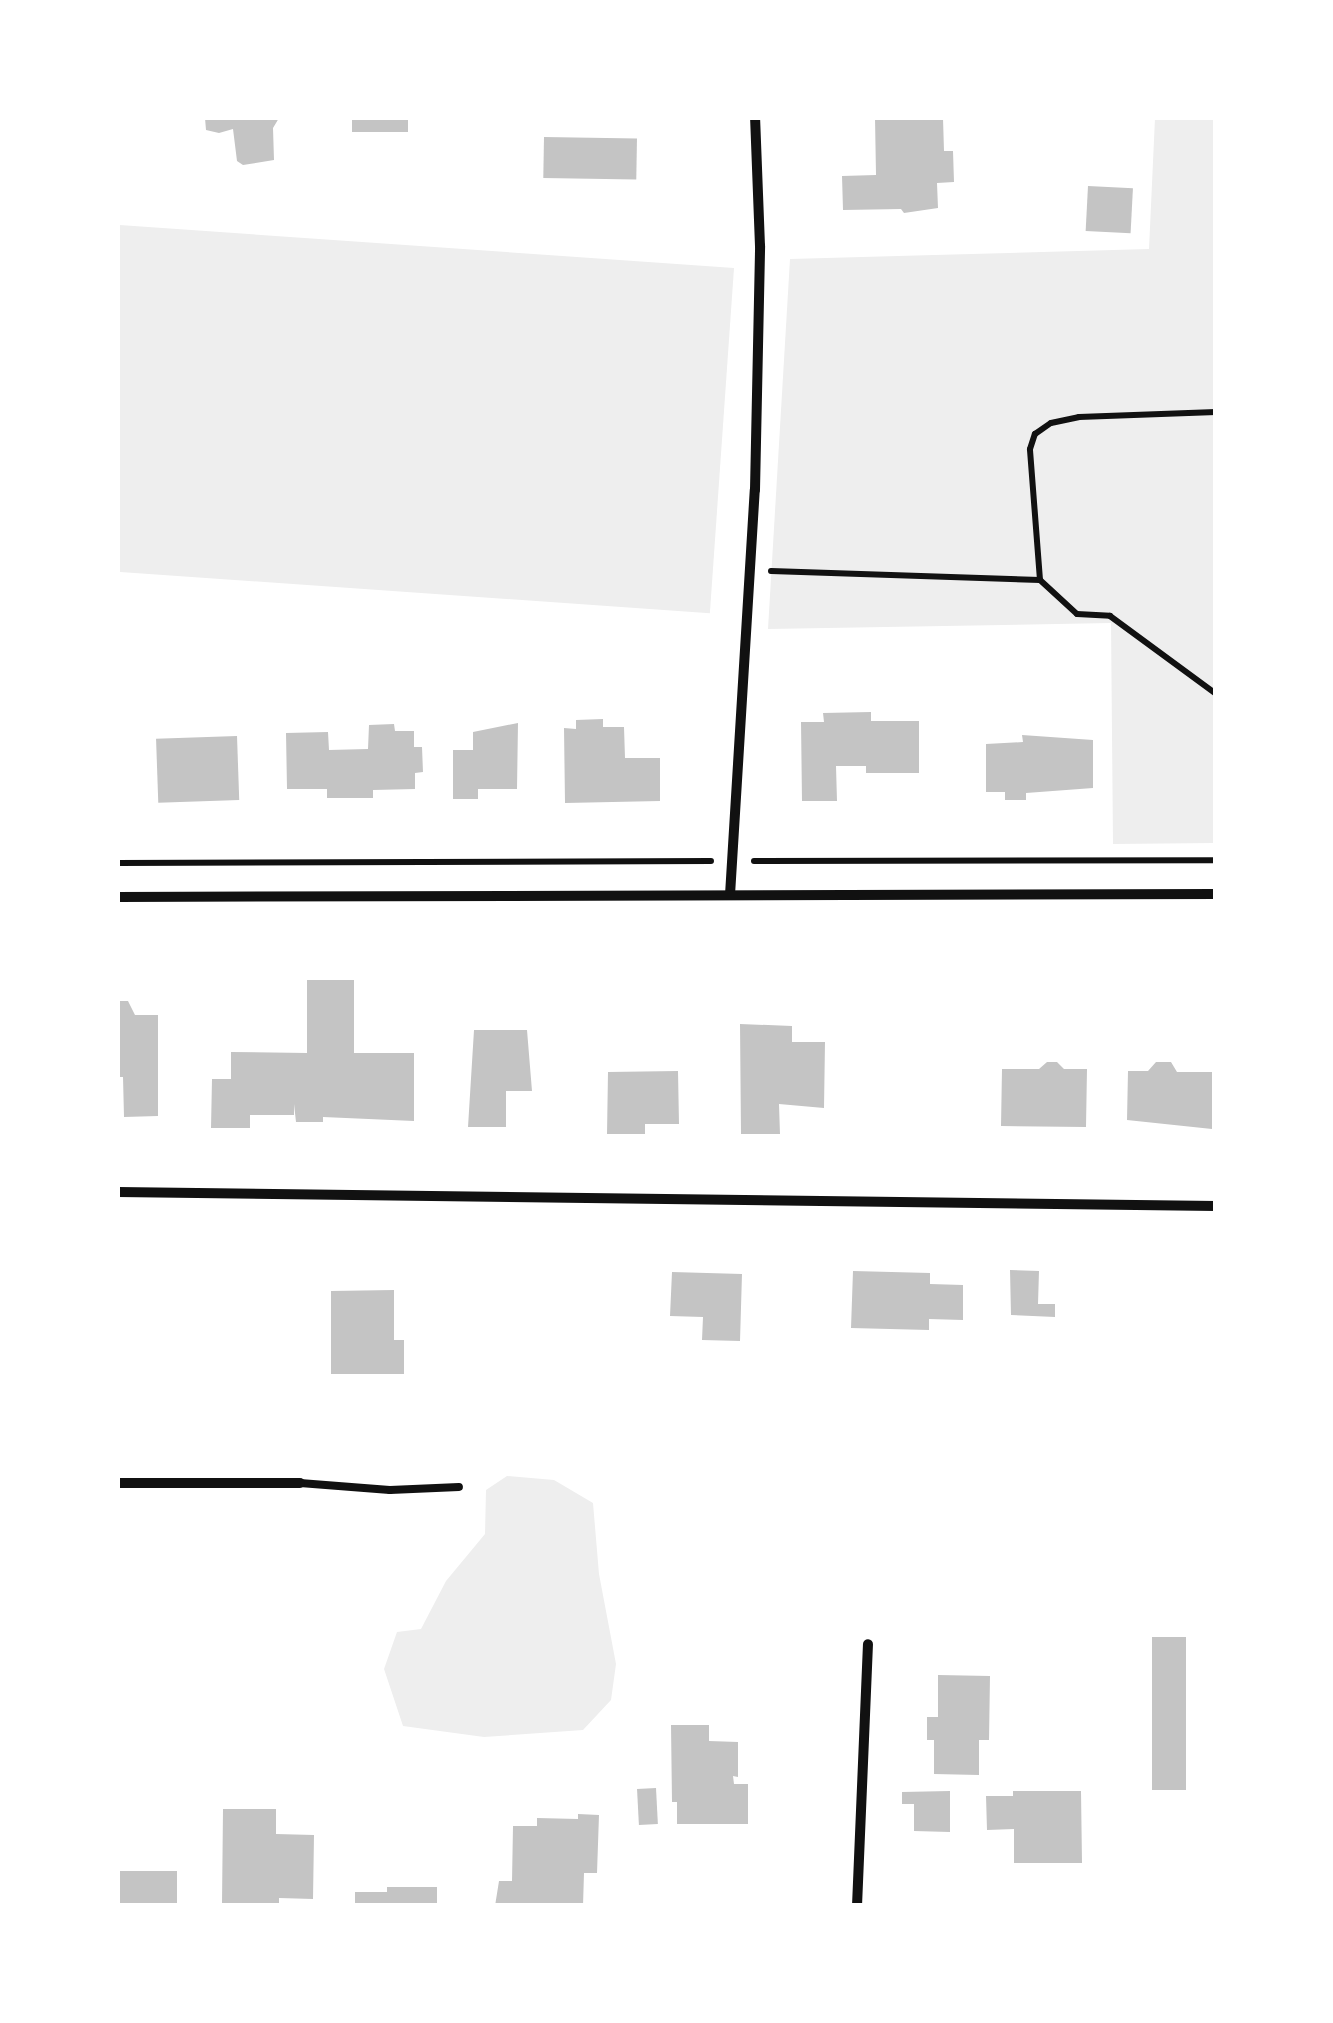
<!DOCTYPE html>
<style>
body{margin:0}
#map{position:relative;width:1333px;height:2023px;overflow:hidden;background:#fff;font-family:"IBM Plex Sans",sans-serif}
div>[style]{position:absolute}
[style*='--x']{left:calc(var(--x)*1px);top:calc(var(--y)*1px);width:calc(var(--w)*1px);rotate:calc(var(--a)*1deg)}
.green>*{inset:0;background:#eee;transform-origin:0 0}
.building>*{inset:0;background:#c4c4c4;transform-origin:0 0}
.path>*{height:6px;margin:-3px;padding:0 3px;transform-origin:3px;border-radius:3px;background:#111}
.service>*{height:8px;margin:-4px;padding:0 4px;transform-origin:4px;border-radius:4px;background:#111}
.minor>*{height:10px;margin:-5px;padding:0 5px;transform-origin:5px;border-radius:5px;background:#111}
span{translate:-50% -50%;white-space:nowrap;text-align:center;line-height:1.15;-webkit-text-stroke:8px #fff;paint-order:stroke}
.frame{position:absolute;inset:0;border:120px solid #fff;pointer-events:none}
</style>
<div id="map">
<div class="green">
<div style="clip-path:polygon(1155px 118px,1215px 118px,1215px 843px,1113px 844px,1111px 623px,768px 629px,790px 259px,1149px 249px)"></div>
<div style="left:734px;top:268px;width:346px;height:616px;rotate:94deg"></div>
<div style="clip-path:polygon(507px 1476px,554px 1480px,593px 1503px,599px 1574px,616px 1664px,611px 1700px,583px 1730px,484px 1737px,403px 1726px,384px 1669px,397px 1632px,421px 1629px,446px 1581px,485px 1534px,486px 1490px)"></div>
</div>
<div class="building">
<div style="clip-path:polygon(205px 118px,279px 118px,273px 128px,274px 160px,243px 165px,237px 161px,233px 129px,219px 133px,206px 130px)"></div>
<div style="left:352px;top:118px;width:56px;height:14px"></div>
<div style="clip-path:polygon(875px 118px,943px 118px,944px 151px,953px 151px,954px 182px,937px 183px,938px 208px,904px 213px,901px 209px,843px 210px,842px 176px,876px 175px)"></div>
<div style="left:544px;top:137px;width:93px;height:41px;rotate:1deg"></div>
<div style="left:1088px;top:186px;width:45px;height:45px;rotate:3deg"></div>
<div style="clip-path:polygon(871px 712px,871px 721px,919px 721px,919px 773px,866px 773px,866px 766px,836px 766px,837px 801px,802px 801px,801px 722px,824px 722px,823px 713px)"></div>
<div style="clip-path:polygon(603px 719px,603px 727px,624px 727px,625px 758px,660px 758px,660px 801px,565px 803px,564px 728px,576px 729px,576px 720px)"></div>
<div style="clip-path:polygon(518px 723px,517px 789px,478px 789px,478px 799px,453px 799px,453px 750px,473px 750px,473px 732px)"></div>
<div style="clip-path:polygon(394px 724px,395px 731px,414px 731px,414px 747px,422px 747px,423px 772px,415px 773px,415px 789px,373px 790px,373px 798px,327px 798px,327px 789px,287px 789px,286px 733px,328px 732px,329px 750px,368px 749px,369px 725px)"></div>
<div style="clip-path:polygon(1022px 735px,1093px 740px,1093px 788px,1026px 793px,1026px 800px,1005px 800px,1005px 792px,986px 792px,986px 744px,1023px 742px)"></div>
<div style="left:237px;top:736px;width:64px;height:81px;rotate:88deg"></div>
<div style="clip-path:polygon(307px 980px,354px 980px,354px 1053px,414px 1053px,414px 1121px,323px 1117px,323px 1122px,296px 1122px,294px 1104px,294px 1115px,250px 1115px,250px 1128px,211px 1128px,212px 1079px,231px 1079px,231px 1052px,307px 1053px)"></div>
<div style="clip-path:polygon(118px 1001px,128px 1001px,135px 1015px,158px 1015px,158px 1116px,124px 1117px,123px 1077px,118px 1077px)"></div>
<div style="clip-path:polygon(740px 1024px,792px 1026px,792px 1042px,825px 1042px,824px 1108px,779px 1104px,780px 1134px,741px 1134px)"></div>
<div style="clip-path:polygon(474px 1030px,527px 1030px,532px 1091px,506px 1091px,506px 1127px,468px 1127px)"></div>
<div style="clip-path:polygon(1047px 1062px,1057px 1062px,1064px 1069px,1087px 1069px,1086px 1127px,1001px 1126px,1002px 1069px,1039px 1069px)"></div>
<div style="clip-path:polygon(1156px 1062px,1171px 1062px,1177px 1072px,1212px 1072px,1212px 1129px,1127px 1120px,1128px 1071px,1148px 1071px)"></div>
<div style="clip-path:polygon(678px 1071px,679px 1124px,645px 1124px,645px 1134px,607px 1134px,608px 1072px)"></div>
<div style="clip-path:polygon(1010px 1270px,1039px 1271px,1038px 1304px,1055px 1304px,1055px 1317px,1011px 1315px)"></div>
<div style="clip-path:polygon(853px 1271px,930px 1273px,930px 1284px,963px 1285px,963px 1320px,929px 1319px,929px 1330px,851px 1328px)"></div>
<div style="clip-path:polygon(672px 1272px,742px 1274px,740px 1341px,702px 1340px,703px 1317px,670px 1316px)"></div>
<div style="clip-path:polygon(394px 1290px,394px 1340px,404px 1340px,404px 1374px,331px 1374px,331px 1291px)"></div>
<div style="left:1152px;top:1637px;width:34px;height:153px"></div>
<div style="clip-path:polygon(938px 1675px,990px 1676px,989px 1740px,979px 1740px,979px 1775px,934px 1774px,934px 1740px,927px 1740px,927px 1717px,938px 1717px)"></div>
<div style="clip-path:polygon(671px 1725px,709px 1725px,709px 1741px,738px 1742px,738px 1777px,733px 1776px,734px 1784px,748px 1784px,748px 1824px,677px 1824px,677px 1802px,672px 1802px)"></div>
<div style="left:656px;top:1788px;width:36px;height:19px;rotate:87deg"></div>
<div style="clip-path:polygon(950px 1791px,950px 1832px,914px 1831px,914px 1804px,902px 1804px,902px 1792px)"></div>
<div style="clip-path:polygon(1013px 1791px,1081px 1791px,1082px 1863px,1014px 1863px,1014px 1829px,987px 1830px,986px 1796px,1013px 1796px)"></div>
<div style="clip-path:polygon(223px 1809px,276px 1809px,276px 1834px,314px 1835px,313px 1899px,279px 1898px,279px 1906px,222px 1903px)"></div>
<div style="clip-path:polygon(578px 1814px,599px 1815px,597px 1873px,584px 1873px,583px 1906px,495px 1906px,499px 1881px,512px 1881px,513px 1826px,537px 1826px,537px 1818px,578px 1819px)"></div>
<div style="left:118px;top:1871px;width:59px;height:35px"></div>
<div style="clip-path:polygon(387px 1887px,437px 1887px,437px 1906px,355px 1906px,355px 1892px,387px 1892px)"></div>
</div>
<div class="path">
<div style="--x:771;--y:571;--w:269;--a:1.9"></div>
<div style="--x:1040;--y:580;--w:50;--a:42.6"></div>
<div style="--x:1077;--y:614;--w:33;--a:3"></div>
<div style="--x:1110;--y:616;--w:132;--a:36.3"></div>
<div style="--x:1040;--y:580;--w:131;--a:-94.4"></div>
<div style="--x:1030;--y:449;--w:16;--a:-72"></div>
<div style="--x:1035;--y:434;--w:19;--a:-35"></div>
<div style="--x:1051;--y:423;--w:29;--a:-12"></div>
<div style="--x:1079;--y:417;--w:137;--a:-2.1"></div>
<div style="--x:754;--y:861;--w:462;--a:-0.1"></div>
<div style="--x:118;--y:863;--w:593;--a:-0.19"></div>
</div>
<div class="service">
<div style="--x:300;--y:1483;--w:90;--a:4.4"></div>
<div style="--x:390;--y:1490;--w:69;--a:-2.5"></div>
</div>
<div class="minor">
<div style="--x:730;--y:895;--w:406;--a:-86.5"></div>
<div style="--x:755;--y:490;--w:244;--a:-88.8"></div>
<div style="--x:760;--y:246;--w:128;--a:-92.2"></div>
<div style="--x:118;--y:897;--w:1098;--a:-0.16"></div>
<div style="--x:118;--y:1192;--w:1098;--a:0.73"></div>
<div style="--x:118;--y:1483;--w:182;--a:0"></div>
<div style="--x:857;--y:1906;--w:262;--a:-87.6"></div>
</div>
<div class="frame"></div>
</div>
